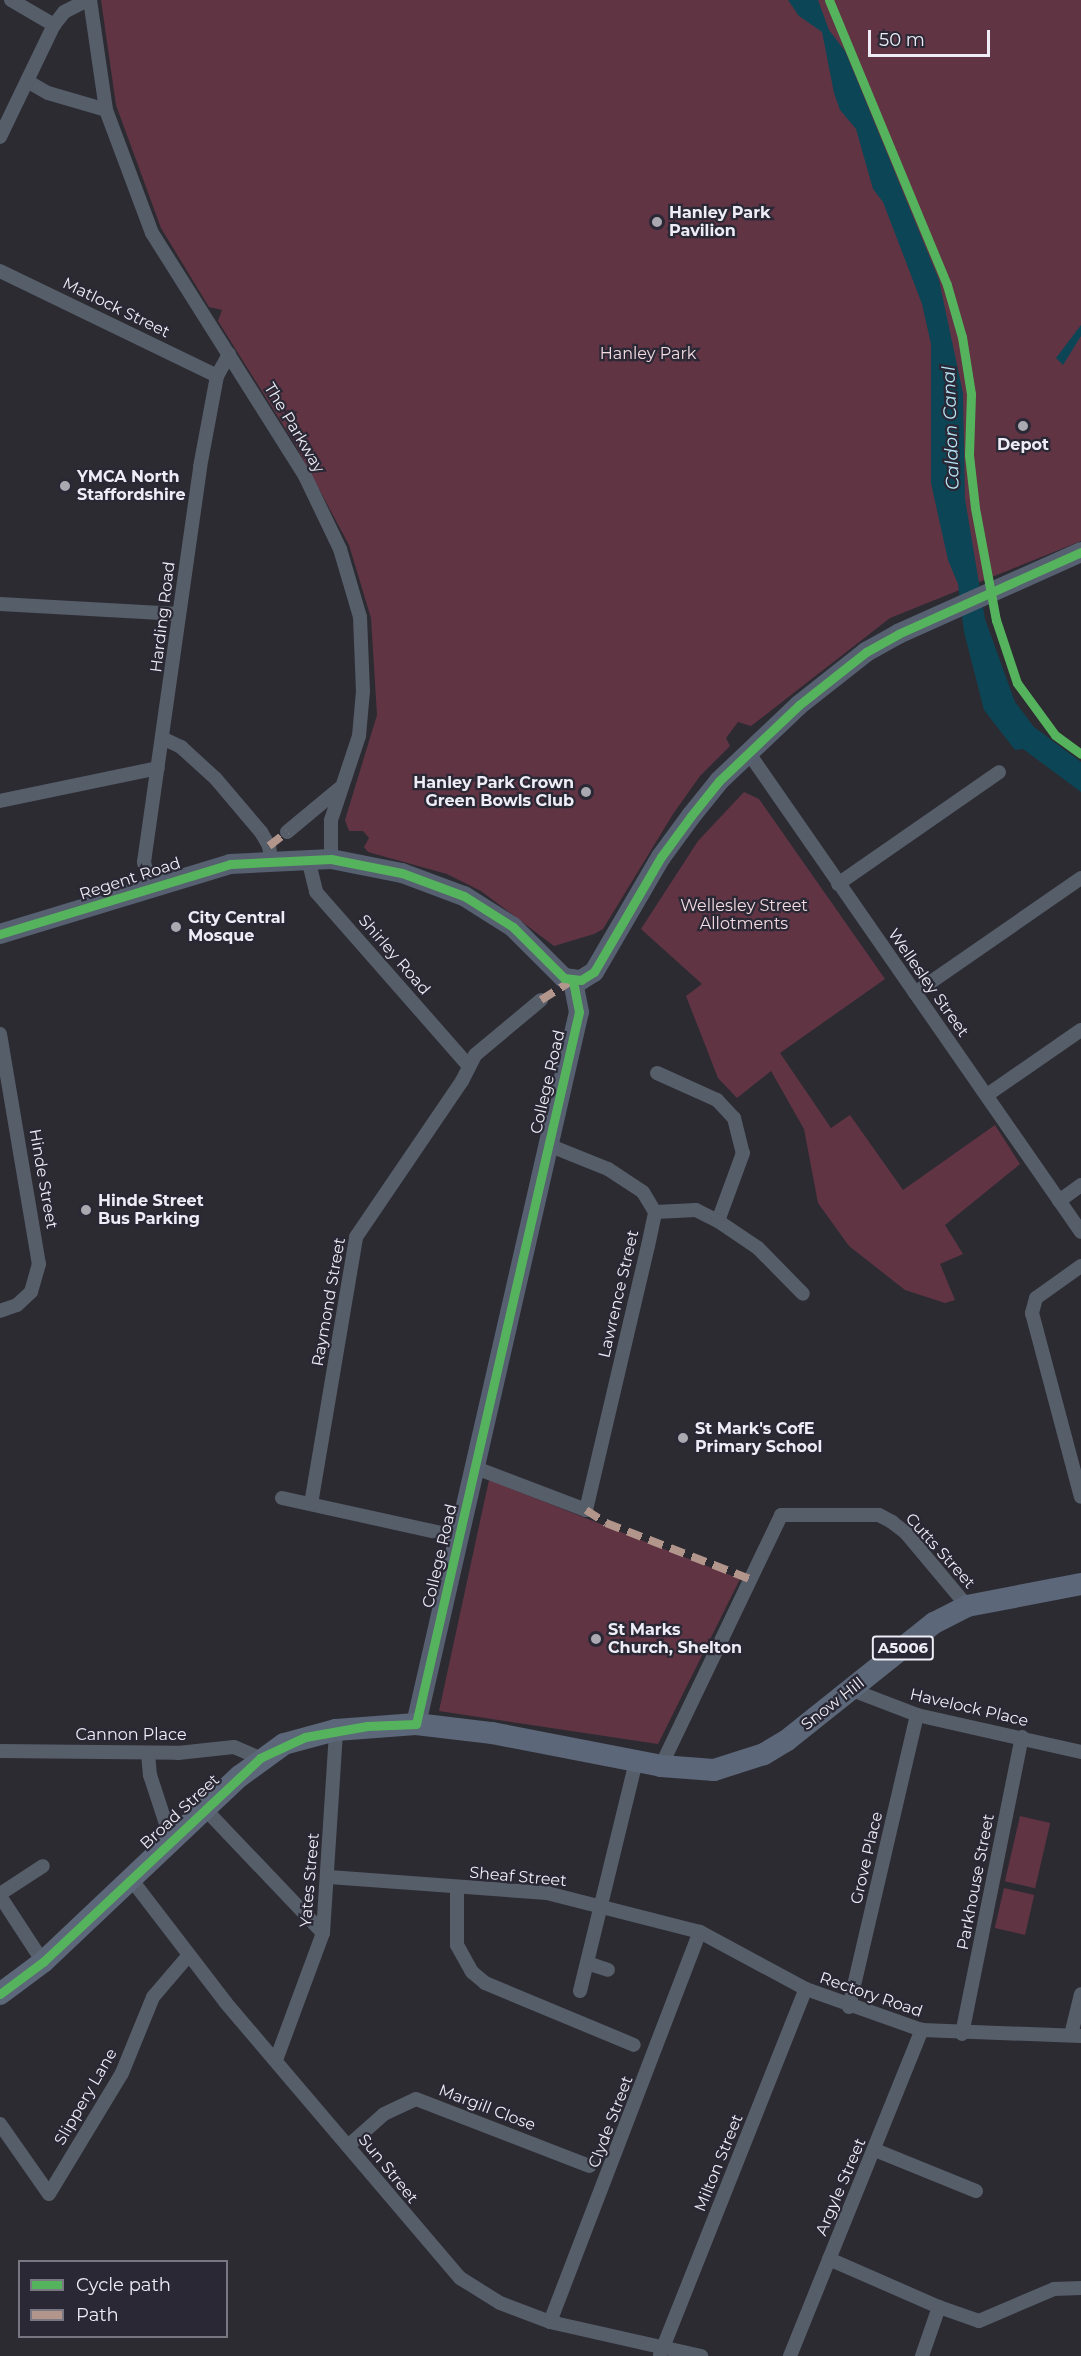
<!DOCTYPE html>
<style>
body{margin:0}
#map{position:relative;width:1081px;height:2356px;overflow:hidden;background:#2c2b32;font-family:Montserrat,sans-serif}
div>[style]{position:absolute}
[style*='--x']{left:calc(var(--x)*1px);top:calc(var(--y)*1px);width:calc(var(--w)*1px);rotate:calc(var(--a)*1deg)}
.green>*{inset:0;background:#613444;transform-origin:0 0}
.water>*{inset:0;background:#0c4555}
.street>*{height:14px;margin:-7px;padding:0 7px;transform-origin:7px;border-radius:7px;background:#565e6a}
.secondary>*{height:20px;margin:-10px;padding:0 10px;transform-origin:10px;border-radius:10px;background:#566070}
.primary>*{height:22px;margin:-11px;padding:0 11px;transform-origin:11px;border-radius:11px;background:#5c6779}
.quiet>*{height:8px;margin-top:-4px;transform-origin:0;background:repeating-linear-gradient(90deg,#b2968c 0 15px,transparent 0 23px)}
.cycleway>*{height:9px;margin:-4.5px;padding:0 4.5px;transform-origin:4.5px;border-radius:4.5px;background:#56b35d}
.dots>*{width:16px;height:16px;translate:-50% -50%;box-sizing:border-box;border:3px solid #2a2835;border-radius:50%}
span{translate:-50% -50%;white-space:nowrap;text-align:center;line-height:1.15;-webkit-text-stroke:4.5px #2a2835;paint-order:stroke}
.shield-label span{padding:2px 4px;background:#2a2835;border:2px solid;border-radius:4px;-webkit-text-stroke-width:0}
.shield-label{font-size:15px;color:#eeedf6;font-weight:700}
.poi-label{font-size:16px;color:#eeedf6;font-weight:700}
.left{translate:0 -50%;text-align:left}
.right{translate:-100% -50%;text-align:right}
.street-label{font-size:16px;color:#eeedf6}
.park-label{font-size:16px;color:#f3dbe1}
.water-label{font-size:18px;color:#b6e6f8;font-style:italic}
.legend{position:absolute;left:18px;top:2260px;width:210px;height:78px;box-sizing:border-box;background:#2a2835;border:2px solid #787782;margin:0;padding:8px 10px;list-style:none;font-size:18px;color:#eeedf6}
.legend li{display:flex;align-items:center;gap:12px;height:30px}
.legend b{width:30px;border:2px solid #787782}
.scale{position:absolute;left:868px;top:30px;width:122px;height:27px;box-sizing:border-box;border:3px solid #eeedf6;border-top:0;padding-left:8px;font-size:18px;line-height:21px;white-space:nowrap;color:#eeedf6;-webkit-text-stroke:4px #2a2835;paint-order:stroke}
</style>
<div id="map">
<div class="green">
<div style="clip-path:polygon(101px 0,1081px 0,1081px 541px,890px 618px,751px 726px,738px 722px,726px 738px,730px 746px,700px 776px,673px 814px,603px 929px,594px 934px,554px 946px,481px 891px,447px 874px,368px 852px,364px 847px,369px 838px,363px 831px,349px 831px,345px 820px,377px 715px,371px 618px,349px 545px,295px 444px,218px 321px,222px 310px,209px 307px,161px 228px,116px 105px)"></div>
<div style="clip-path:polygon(744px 792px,759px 799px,885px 979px,780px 1053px,831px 1128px,850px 1115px,903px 1190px,995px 1125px,1020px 1164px,945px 1225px,963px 1254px,940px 1264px,955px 1300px,945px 1303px,905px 1290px,849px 1246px,818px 1203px,804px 1129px,771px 1071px,737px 1098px,718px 1078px,686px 996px,702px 984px,641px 929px,698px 841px)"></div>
<div style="clip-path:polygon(489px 1480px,740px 1579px,658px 1744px,439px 1711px)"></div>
<div style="left:1020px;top:1816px;width:31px;height:67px;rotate:13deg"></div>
<div style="left:1004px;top:1888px;width:31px;height:41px;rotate:13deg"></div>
</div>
<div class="water">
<div style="clip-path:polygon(788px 0,818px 0,829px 30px,845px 51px,939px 280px,963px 393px,965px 499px,985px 619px,1015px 702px,1034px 727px,1081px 762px,1081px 792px,1023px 749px,1015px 750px,984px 710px,964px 632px,958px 584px,948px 560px,931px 483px,931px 344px,922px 304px,883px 202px,873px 189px,856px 129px,840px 110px,834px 93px,822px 32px,799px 16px)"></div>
<div style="clip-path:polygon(1081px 325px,1081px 336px,1063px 365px,1056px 358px)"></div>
</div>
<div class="street">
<div style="--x:11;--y:0;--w:50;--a:30.2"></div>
<div style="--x:90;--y:0;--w:111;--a:81.7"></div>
<div style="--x:106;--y:110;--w:131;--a:69.5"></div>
<div style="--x:152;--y:233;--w:287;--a:57.8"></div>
<div style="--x:305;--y:476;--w:81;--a:64.4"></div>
<div style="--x:340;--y:549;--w:71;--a:73.6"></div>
<div style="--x:360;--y:617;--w:74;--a:87.7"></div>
<div style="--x:363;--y:691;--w:45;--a:95.1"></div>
<div style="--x:359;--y:736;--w:89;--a:108.4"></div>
<div style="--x:331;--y:820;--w:39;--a:90"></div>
<div style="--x:27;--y:81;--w:24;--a:30"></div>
<div style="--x:48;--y:93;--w:60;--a:16.3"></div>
<div style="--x:0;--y:137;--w:124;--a:-64.3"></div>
<div style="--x:54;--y:25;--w:16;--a:-52"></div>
<div style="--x:64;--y:12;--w:27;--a:-27"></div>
<div style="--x:0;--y:271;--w:241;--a:25.8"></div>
<div style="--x:0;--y:604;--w:179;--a:3.2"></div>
<div style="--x:164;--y:739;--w:19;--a:25"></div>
<div style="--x:181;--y:747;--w:47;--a:42.4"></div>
<div style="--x:216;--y:779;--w:70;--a:49.7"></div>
<div style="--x:261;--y:832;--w:16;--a:60"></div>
<div style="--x:269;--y:846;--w:13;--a:81"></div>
<div style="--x:748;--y:752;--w:584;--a:55.25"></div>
<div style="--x:0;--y:801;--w:161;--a:-11.8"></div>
<div style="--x:287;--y:832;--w:69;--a:-39.7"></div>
<div style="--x:308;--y:859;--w:34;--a:76"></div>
<div style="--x:316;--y:892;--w:232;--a:48.7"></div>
<div style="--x:838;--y:884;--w:196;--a:-34.8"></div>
<div style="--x:151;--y:887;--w:26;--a:-106"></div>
<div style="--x:144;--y:862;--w:399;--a:-81.9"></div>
<div style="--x:200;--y:467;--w:93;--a:-79.4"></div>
<div style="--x:217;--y:376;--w:25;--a:-61"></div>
<div style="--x:915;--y:993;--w:202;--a:-34.7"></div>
<div style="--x:0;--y:1034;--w:233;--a:80.4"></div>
<div style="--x:39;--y:1264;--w:29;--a:106"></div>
<div style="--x:31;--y:1292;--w:19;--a:137"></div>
<div style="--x:17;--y:1305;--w:18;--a:161"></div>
<div style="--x:657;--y:1073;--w:66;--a:24.2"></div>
<div style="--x:717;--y:1100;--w:25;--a:47"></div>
<div style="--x:734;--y:1118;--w:36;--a:76"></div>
<div style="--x:743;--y:1153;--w:72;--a:110.2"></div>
<div style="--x:987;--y:1095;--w:114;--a:-34.7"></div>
<div style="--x:1059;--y:1201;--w:27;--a:-36"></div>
<div style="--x:655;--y:1212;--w:41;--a:-2.8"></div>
<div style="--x:696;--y:1210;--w:25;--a:27"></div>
<div style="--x:718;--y:1221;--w:48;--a:34"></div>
<div style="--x:758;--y:1248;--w:64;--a:45.6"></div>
<div style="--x:1081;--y:1266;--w:55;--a:144.6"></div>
<div style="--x:1036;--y:1298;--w:16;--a:105"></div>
<div style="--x:1032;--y:1313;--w:190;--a:75.1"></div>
<div style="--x:476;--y:1468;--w:118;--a:20.9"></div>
<div style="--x:586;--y:1510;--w:271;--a:-76.8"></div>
<div style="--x:648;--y:1246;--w:35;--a:-78"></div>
<div style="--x:655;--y:1212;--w:23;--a:-121"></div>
<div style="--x:643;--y:1192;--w:42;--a:-146.7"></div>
<div style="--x:608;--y:1169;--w:65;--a:-158.2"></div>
<div style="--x:282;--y:1498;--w:182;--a:12.4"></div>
<div style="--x:311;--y:1504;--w:271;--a:-80.4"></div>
<div style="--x:356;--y:1237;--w:189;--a:-55.8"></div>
<div style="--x:462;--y:1081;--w:29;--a:-63"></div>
<div style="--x:475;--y:1055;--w:86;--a:-39.8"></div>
<div style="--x:852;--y:1690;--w:70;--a:21"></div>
<div style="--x:917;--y:1715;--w:168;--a:12.7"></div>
<div style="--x:0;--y:1751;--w:178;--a:0.6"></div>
<div style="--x:178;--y:1753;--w:56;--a:-6.1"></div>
<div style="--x:234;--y:1747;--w:28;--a:23"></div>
<div style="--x:148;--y:1753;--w:22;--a:85"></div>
<div style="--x:150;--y:1775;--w:52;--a:71.9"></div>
<div style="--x:166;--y:1824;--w:16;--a:47"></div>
<div style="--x:661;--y:1766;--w:278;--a:-64.4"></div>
<div style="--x:781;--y:1515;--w:98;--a:0"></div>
<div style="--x:879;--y:1515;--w:15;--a:28"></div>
<div style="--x:892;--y:1522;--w:18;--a:38"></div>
<div style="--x:906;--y:1533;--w:95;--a:50.1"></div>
<div style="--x:205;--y:1809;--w:171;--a:46.4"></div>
<div style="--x:329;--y:1877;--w:219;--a:4.2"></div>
<div style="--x:547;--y:1893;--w:158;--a:14.3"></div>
<div style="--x:700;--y:1932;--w:120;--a:28.3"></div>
<div style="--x:806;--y:1989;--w:123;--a:19.5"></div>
<div style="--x:922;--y:2030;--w:159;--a:2.2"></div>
<div style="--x:131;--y:1879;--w:156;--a:52.5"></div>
<div style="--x:226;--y:2003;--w:361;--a:49.6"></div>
<div style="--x:460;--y:2278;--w:47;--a:32"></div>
<div style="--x:500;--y:2303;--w:53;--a:20.8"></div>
<div style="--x:550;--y:2322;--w:155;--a:12.7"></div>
<div style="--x:457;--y:1889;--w:56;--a:90"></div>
<div style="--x:457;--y:1945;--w:31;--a:61"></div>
<div style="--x:472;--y:1972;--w:17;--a:40"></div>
<div style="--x:485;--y:1983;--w:161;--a:22.6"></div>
<div style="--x:0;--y:1894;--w:51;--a:-33.1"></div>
<div style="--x:0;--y:1896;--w:79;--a:56.9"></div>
<div style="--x:587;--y:1963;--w:22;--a:18"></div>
<div style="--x:580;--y:1991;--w:236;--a:-76.3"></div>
<div style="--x:849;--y:2007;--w:300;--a:-76.9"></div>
<div style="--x:962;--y:2034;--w:303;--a:-78.6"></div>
<div style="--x:1071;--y:2035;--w:42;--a:-76.3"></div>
<div style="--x:276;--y:2060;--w:135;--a:-69.7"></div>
<div style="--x:323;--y:1933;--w:203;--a:-86.3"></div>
<div style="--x:0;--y:2124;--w:85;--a:55"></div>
<div style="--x:49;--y:2194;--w:141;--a:-58.9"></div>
<div style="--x:122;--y:2073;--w:82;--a:-67.8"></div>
<div style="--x:153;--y:1997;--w:54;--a:-49.5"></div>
<div style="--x:348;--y:2146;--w:48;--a:-41.6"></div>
<div style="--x:384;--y:2114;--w:35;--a:-25"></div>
<div style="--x:416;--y:2099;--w:186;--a:21.1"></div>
<div style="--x:875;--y:2150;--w:109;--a:22.1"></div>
<div style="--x:829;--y:2259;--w:120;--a:23.6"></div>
<div style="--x:939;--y:2307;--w:42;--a:19.3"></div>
<div style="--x:979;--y:2321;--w:82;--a:-23.1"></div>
<div style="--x:1054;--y:2289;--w:27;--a:-2"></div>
<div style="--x:550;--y:2322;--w:418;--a:-69"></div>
<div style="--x:660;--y:2355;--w:394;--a:-68.3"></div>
<div style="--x:790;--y:2356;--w:352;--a:-68"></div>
<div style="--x:922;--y:2356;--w:52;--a:-70.9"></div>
</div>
<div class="secondary">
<div style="--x:0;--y:934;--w:240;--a:-16.9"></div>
<div style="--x:230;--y:864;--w:101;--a:-2.8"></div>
<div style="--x:331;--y:859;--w:72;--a:11.2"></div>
<div style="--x:402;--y:873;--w:66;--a:20.4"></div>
<div style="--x:464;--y:896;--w:58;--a:32.3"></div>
<div style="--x:513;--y:927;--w:72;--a:45"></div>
<div style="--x:564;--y:978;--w:17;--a:7"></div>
<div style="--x:581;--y:980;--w:15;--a:-32"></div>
<div style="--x:594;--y:972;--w:133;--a:-59.8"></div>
<div style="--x:661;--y:857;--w:51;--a:-53.8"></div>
<div style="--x:691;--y:816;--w:45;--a:-51.3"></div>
<div style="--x:719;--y:781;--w:110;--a:-43.5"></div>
<div style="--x:799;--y:705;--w:85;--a:-38.3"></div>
<div style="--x:866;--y:652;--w:37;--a:-29"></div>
<div style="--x:898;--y:634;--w:201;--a:-24.1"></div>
<div style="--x:416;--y:1724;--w:730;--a:-77.11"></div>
<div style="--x:579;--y:1012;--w:33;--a:-101"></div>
</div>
<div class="primary">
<div style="--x:0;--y:1994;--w:54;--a:-36.7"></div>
<div style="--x:43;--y:1962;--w:271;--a:-43.4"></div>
<div style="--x:240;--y:1776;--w:54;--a:-36"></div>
<div style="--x:284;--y:1744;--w:54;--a:-15.1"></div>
<div style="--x:336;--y:1730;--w:80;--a:-4.3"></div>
<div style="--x:416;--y:1724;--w:77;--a:6.8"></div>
<div style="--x:492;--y:1733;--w:172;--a:11"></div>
<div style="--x:661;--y:1766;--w:53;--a:4.3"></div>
<div style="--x:714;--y:1770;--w:52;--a:-17.7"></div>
<div style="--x:764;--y:1754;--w:26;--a:-31"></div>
<div style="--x:786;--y:1741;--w:189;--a:-38.6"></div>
<div style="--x:934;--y:1623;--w:37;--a:-27"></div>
<div style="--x:967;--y:1606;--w:116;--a:-10.9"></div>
</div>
<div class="quiet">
<div style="--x:269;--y:846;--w:23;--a:-38"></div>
<div style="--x:541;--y:1000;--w:38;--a:-32"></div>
<div style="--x:586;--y:1510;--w:24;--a:33"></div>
<div style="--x:606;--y:1523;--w:157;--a:21.3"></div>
</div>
<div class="cycleway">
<div style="--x:829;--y:0;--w:308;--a:67.5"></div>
<div style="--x:947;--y:285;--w:54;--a:73.9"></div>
<div style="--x:962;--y:337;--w:58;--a:81"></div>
<div style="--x:971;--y:394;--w:61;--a:91.9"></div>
<div style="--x:969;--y:455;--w:53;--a:83.5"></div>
<div style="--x:975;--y:508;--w:114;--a:79.4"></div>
<div style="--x:996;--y:620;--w:66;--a:71.6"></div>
<div style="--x:1017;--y:683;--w:64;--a:53.8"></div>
<div style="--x:1055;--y:735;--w:32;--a:36"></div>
<div style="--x:0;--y:934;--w:240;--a:-16.9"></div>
<div style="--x:230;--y:864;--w:101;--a:-2.8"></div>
<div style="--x:331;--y:859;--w:72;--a:11.2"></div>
<div style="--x:402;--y:873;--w:66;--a:20.4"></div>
<div style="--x:464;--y:896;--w:58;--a:32.3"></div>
<div style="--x:513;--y:927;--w:72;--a:45"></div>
<div style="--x:564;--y:978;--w:17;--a:7"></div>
<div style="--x:581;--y:980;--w:15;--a:-32"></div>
<div style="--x:594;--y:972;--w:133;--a:-59.8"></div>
<div style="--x:661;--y:857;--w:51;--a:-53.8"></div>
<div style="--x:691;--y:816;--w:45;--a:-51.3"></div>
<div style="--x:719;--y:781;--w:110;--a:-43.5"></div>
<div style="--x:799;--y:705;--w:85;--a:-38.3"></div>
<div style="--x:866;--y:652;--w:37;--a:-29"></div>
<div style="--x:898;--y:634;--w:201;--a:-24.1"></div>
<div style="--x:0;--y:1994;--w:54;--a:-36.7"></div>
<div style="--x:43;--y:1962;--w:298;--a:-43.2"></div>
<div style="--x:260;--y:1758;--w:50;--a:-25"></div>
<div style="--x:305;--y:1737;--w:63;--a:-10.1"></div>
<div style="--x:367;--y:1726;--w:49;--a:-2.3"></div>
<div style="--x:416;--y:1724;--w:730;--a:-77.11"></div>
<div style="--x:579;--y:1012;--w:33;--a:-101"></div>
</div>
<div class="dots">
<div style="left:657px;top:222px;background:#aaa9b1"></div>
<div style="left:1023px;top:426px;background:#aaa9b1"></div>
<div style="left:65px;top:486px;background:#aaa9b1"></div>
<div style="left:586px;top:792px;background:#aaa9b1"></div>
<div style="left:176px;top:927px;background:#aaa9b1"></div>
<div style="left:86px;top:1210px;background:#aaa9b1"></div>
<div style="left:683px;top:1438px;background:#aaa9b1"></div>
<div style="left:596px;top:1639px;background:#aaa9b1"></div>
</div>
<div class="shield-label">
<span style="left:903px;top:1648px">A5006</span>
</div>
<div class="poi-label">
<span class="left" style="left:669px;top:222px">Hanley Park<br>Pavilion</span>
<span style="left:1023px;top:445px">Depot</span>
<span class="left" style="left:77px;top:486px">YMCA North<br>Staffordshire</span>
<span class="right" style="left:574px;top:792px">Hanley Park Crown<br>Green Bowls Club</span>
<span class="left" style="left:188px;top:927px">City Central<br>Mosque</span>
<span class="left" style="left:98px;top:1210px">Hinde Street<br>Bus Parking</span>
<span class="left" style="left:695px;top:1438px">St Mark's CofE<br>Primary School</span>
<span class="left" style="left:608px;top:1639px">St Marks<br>Church, Shelton</span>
</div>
<div class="street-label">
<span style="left:116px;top:308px;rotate:26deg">Matlock Street</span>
<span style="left:294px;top:428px;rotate:59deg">The Parkway</span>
<span style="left:163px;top:617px;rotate:-83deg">Harding Road</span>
<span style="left:130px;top:879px;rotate:-18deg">Regent Road</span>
<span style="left:394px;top:955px;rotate:49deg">Shirley Road</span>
<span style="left:928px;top:983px;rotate:55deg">Wellesley Street</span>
<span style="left:548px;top:1082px;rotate:-77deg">College Road</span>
<span style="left:43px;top:1179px;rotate:80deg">Hinde Street</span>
<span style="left:619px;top:1294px;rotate:-77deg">Lawrence Street</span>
<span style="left:329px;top:1302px;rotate:-80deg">Raymond Street</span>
<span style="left:940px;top:1551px;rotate:48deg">Cutts Street</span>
<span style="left:440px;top:1556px;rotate:-77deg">College Road</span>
<span style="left:833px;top:1704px;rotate:-38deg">Snow Hill</span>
<span style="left:969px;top:1708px;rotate:13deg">Havelock Place</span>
<span style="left:131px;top:1735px">Cannon Place</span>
<span style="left:180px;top:1812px;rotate:-43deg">Broad Street</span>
<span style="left:867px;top:1858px;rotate:-77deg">Grove Place</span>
<span style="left:518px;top:1877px;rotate:5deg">Sheaf Street</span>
<span style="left:310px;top:1880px;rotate:-85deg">Yates Street</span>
<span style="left:976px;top:1882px;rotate:-79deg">Parkhouse Street</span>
<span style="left:871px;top:1995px;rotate:19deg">Rectory Road</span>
<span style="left:86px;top:2097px;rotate:-60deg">Slippery Lane</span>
<span style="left:487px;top:2108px;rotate:21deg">Margill Close</span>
<span style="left:611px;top:2122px;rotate:-69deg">Clyde Street</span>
<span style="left:719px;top:2163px;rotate:-68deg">Milton Street</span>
<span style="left:388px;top:2169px;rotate:51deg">Sun Street</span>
<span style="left:841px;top:2187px;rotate:-67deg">Argyle Street</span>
</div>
<div class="park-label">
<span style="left:648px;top:354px">Hanley Park</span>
<span style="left:744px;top:915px">Wellesley Street<br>Allotments</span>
</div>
<div class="water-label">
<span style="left:951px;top:428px;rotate:-92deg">Caldon Canal</span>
</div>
<ul class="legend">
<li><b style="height:8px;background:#56b35d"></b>Cycle path</li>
<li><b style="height:8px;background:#b2968c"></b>Path</li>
</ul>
<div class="scale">50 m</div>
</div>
